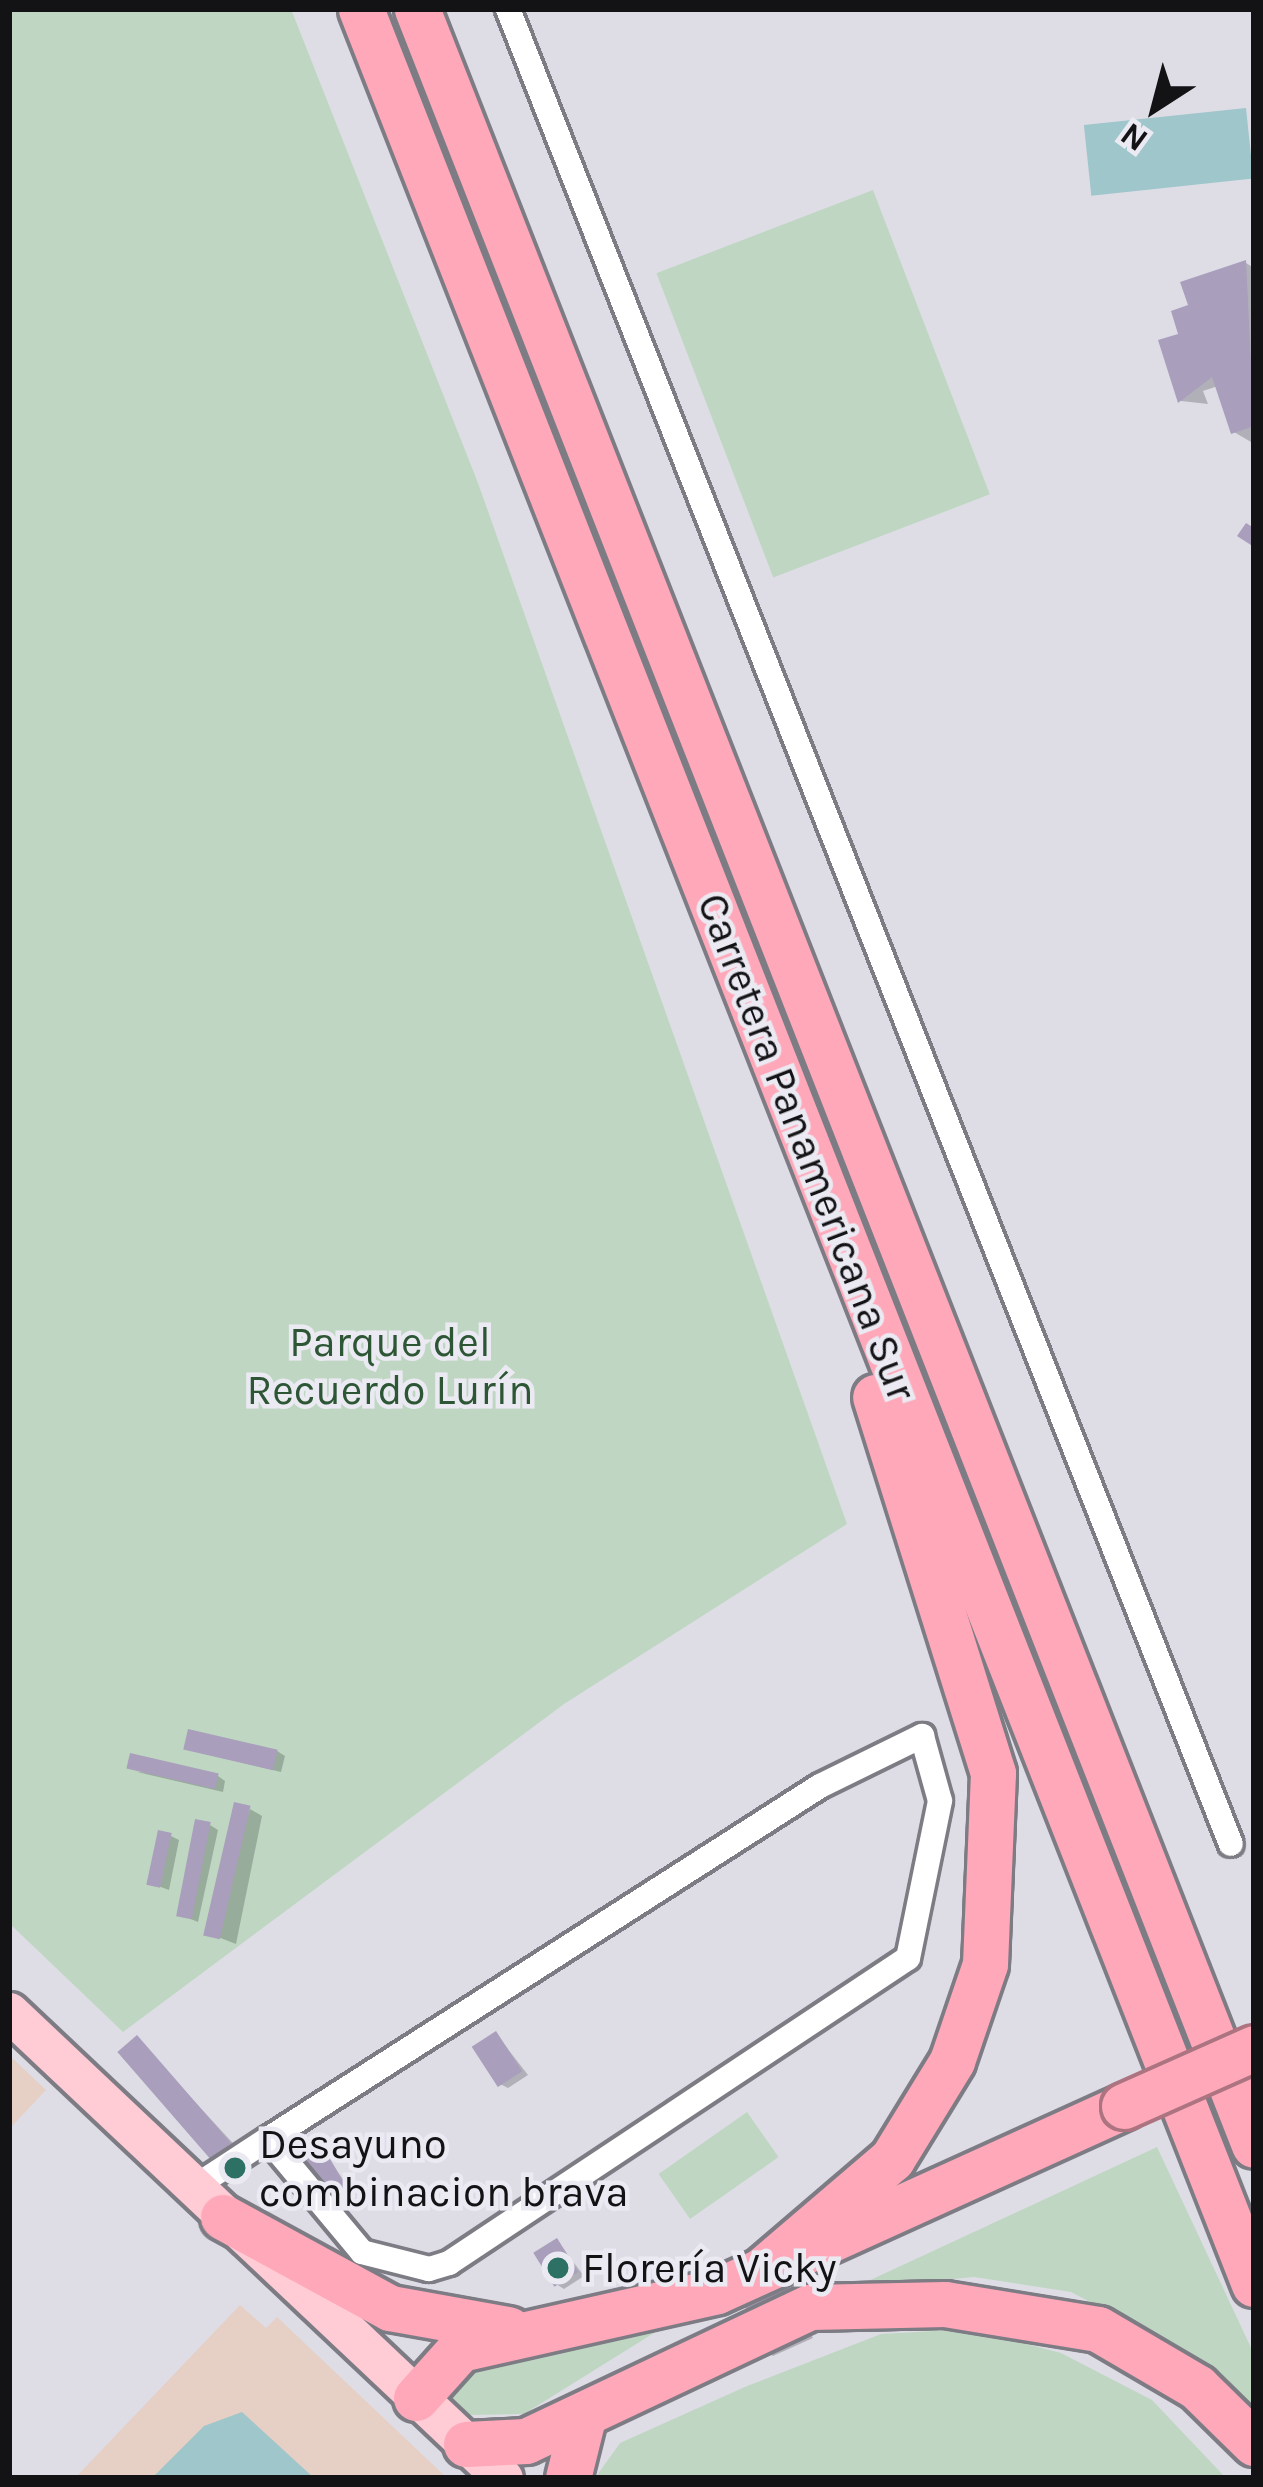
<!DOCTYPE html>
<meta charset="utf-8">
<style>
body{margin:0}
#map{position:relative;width:1263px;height:2487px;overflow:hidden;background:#dedde6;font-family:Karla,sans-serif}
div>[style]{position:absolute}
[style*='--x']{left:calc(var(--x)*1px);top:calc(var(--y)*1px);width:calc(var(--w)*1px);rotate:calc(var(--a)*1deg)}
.industrial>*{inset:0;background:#e6cfc4}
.green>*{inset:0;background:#bfd7c2;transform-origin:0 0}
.water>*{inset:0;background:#9ec6cb;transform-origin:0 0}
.shadow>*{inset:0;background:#0003}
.building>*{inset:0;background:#a99ebb;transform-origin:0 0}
.roads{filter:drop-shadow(3px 0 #7d7c84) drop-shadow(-3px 0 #7d7c84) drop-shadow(0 3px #7d7c84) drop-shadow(0 -3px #7d7c84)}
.street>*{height:24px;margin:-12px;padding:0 12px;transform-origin:12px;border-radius:12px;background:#fff}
.primary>*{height:39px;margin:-19.5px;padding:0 19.5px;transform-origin:19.5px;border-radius:19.5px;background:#ffcbd5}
.highway>*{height:45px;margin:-22.5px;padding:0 22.5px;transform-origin:22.5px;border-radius:22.5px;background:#ffa8b9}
.bridges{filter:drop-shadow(3px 0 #ac7480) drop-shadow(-3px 0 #ac7480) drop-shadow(0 3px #ac7480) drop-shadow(0 -3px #ac7480)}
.highway-bridge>*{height:45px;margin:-22.5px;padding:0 22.5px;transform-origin:22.5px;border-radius:22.5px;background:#ffa8b9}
.dots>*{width:33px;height:33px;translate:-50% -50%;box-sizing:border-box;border:6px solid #ebeaf3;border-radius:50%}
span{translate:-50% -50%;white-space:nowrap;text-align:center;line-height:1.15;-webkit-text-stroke:9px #ebeaf3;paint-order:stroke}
.street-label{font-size:42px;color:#131316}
.park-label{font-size:42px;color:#2d5634}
.poi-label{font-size:42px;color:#131316}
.left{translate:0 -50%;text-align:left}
.frame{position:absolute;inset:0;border:12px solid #131316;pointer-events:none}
.north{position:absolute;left:1095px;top:48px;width:120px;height:120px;-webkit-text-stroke:9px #ebeaf3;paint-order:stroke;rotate:216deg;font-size:33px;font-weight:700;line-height:48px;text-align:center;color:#131316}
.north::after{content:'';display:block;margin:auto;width:42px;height:54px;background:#131316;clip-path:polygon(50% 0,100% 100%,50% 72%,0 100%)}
</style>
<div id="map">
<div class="industrial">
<div style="clip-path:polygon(9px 2055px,46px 2090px,9px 2129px)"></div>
<div style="clip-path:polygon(240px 2305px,266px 2328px,277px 2317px,447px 2478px,75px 2478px)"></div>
</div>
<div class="green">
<div style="clip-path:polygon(9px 9px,291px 9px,478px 483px,847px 1524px,564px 1704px,123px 2032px,9px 1923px)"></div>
<div style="left:873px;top:190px;width:326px;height:232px;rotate:69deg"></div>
<div style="left:747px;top:2112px;width:55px;height:108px;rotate:55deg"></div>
<div style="clip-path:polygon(1157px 2147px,1254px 2354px,1254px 2412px,1216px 2369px,1071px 2292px,974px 2277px,851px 2289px)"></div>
<div style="clip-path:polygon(662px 2328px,524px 2414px,469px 2415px,449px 2395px,454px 2371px)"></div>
<div style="clip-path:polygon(970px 2329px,1061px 2353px,1152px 2400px,1226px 2478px,595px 2478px,620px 2443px,747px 2386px,881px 2334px)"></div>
</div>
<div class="water">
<div style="left:1246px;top:108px;width:71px;height:163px;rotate:84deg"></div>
<div style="clip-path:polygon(242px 2412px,314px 2478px,152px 2478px,204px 2426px)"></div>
</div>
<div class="shadow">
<div style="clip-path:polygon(1246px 263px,1254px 268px,1251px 442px,1234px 432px,1218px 386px,1203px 391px,1208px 404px,1181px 401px,1162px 342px,1182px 336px,1188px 308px)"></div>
<div style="clip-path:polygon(187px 1749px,277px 1751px,285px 1756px,281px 1772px)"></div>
<div style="clip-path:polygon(137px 1772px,218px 1776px,225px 1781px,223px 1792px)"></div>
<div style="clip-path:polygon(250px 1809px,262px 1816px,236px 1944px,210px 1934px)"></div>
<div style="clip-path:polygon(210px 1825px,218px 1830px,198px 1922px,178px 1914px)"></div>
<div style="clip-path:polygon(171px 1836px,179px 1840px,169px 1890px,150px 1883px)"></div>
<div style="clip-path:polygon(497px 2035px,528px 2075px,508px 2088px,500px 2084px)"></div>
<div style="clip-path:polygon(137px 2039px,241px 2152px,225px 2165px,213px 2158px)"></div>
<div style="clip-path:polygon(322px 2148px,358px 2202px,342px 2211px,334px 2206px)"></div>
<div style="clip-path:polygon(558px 2242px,584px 2276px,564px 2289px,556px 2284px)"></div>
<div style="clip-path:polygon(787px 2286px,813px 2338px,773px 2356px,770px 2354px)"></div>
</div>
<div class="building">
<div style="clip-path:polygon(1246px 260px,1254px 426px,1231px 434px,1212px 377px,1178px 403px,1158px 340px,1178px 334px,1171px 311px,1188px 305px,1180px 282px)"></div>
<div style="clip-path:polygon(1246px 523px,1254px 528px,1254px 547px,1237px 536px)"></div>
<div style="left:188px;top:1729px;width:92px;height:21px;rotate:13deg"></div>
<div style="left:130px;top:1753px;width:91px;height:16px;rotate:13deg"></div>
<div style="left:234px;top:1802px;width:17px;height:137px;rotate:13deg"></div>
<div style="left:195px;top:1819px;width:16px;height:99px;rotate:11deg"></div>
<div style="left:158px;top:1830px;width:14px;height:56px;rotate:12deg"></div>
<div style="left:496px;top:2031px;width:48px;height:29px;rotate:57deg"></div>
<div style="left:137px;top:2035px;width:143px;height:26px;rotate:49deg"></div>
<div style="left:322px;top:2145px;width:60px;height:23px;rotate:60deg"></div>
<div style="left:557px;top:2238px;width:40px;height:28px;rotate:58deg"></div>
<div style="left:788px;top:2283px;width:58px;height:49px;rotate:66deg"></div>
</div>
<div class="roads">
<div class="street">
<div style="--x:508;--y:9;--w:1972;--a:68.5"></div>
<div style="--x:193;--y:2188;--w:90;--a:-33.2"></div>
<div style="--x:268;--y:2139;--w:655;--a:-32.6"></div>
<div style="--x:820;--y:1786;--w:114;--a:-26.1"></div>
<div style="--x:922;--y:1736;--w:67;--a:74.5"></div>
<div style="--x:940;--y:1801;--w:160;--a:101.5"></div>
<div style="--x:908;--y:1958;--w:551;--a:146.4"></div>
<div style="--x:449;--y:2263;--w:21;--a:163"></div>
<div style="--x:429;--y:2269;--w:69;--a:-165.8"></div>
<div style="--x:362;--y:2252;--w:147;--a:-129.8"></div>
</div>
<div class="primary">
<div style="--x:9;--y:2012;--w:679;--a:43.33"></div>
</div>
<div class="highway">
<div style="--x:361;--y:9;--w:2444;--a:68.57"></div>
<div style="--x:417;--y:9;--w:2294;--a:68.6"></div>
<div style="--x:223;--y:2217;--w:190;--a:28.6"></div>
<div style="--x:390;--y:2308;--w:120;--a:10.1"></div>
<div style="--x:762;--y:2270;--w:171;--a:-40.5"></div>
<div style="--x:892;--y:2159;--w:115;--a:-58.5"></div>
<div style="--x:952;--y:2061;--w:102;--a:-71.2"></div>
<div style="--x:985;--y:1964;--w:191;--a:-87.6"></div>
<div style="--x:993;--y:1773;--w:394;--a:-107.4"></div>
<div style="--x:416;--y:2398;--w:66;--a:-48.1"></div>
<div style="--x:460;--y:2349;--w:263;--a:-12.7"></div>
<div style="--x:717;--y:2291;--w:447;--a:-24.4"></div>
<div style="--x:466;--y:2444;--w:60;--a:-2.9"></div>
<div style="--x:526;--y:2441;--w:314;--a:-25.3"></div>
<div style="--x:810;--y:2307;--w:135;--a:-1.3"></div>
<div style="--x:945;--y:2304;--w:155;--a:9.3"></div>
<div style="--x:1098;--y:2329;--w:115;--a:30.4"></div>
<div style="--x:1197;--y:2387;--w:80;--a:44.5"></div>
<div style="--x:568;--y:2478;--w:62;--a:-76"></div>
</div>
</div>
<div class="bridges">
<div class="highway-bridge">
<div style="--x:1124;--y:2106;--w:142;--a:-24"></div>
</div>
</div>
<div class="dots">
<div style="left:235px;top:2168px;background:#2d7165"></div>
<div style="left:558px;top:2268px;background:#2d7165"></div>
</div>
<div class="street-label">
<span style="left:807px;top:1147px;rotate:69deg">Carretera Panamericana Sur</span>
</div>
<div class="park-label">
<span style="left:390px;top:1366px">Parque del<br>Recuerdo Lurín</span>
</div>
<div class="poi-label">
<span class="left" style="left:259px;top:2168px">Desayuno<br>combinacion brava</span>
<span class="left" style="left:582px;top:2268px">Florería Vicky</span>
</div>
<div class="frame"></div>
<div class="north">N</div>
</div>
